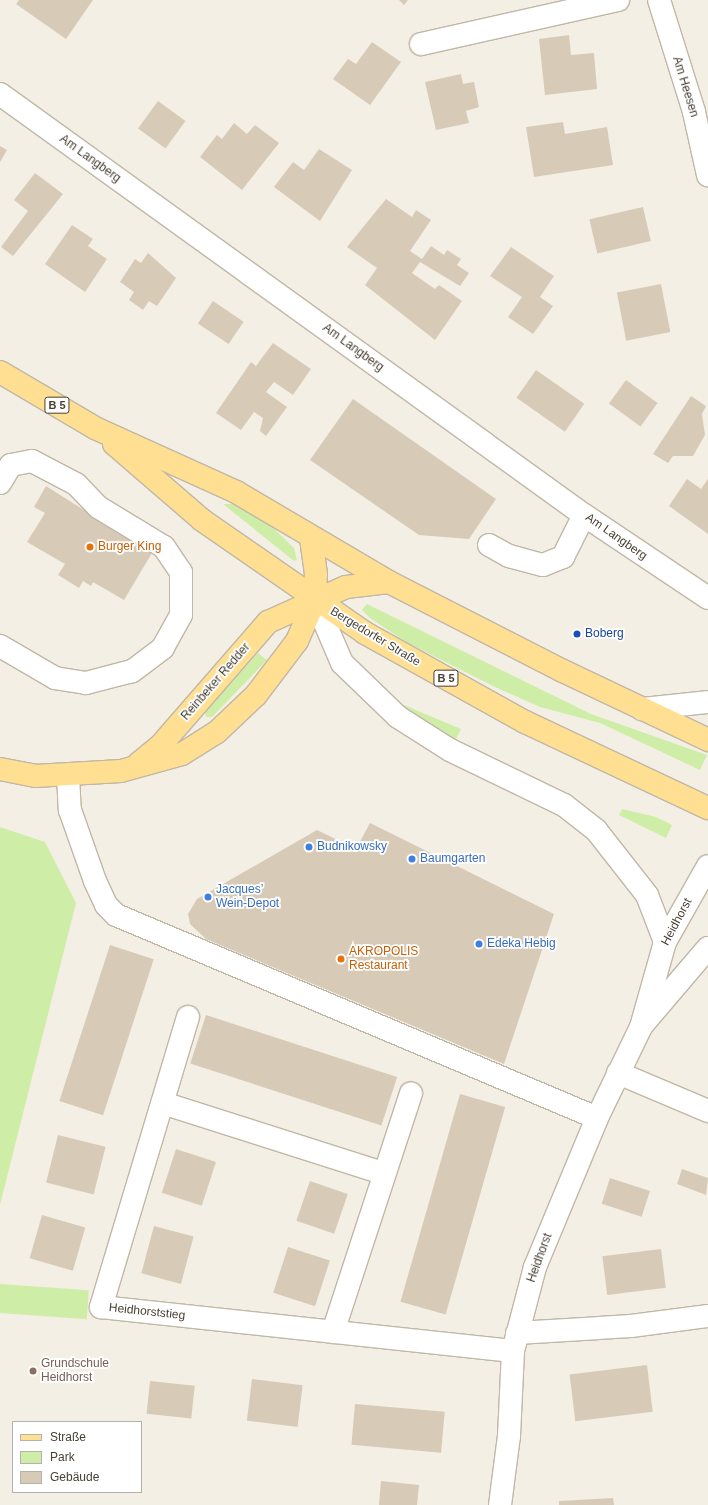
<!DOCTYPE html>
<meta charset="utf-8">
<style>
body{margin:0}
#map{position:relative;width:708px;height:1505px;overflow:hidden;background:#f4efe4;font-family:Helvetica,sans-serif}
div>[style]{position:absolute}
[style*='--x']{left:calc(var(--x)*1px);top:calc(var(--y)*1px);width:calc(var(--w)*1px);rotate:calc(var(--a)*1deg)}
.green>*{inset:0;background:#ceeea8;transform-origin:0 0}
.building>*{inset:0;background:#d7cbb8;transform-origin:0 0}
.roads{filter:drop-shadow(1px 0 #c1b7a6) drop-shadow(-1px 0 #c1b7a6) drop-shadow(0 1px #c1b7a6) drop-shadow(0 -1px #c1b7a6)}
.minor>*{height:22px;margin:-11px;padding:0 11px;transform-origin:11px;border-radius:11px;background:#fff}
.major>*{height:22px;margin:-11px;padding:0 11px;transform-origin:11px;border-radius:11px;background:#ffe092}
.dots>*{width:11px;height:11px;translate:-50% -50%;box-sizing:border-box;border:2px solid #fff;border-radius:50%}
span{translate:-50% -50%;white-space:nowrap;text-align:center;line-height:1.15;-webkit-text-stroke:3.5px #fff;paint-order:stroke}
.shield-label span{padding:1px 3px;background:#fff;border:1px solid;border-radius:3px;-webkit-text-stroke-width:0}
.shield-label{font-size:11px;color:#473f33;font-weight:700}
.street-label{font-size:12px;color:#473f33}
.food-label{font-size:12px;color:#c56008}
.left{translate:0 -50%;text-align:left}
.transit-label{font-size:12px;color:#164399}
.shop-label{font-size:12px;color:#366cbe}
.education-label{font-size:12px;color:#785e54}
.legend{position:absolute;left:12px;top:1421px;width:130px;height:72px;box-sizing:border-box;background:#fff;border:1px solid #b5b2ad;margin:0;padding:5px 7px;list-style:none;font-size:12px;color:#473f33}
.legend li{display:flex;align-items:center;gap:8px;height:20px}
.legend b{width:20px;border:1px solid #b5b2ad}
</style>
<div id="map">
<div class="green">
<div style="clip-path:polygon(223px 504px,232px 504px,270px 525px,294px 548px,297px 560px,294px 561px)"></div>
<div style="clip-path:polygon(367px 604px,591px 714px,707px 755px,700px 770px,600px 723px,540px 707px,495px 687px,406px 642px,370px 618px,362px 610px)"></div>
<div style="clip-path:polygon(258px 653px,267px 660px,212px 717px,206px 717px,205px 712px)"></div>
<div style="clip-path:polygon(404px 705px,461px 729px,454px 743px,403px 708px)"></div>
<div style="clip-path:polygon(622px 809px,656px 817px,672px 825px,666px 838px,619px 815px)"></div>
<div style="clip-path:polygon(0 827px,45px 842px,76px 903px,0 1205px)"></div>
<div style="left:0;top:1284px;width:89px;height:29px;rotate:4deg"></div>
</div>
<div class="building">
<div style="clip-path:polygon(19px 0,93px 0,66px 39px,16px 4px)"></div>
<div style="clip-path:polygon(399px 0,408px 0,404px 5px)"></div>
<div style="clip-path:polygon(569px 35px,571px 55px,594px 53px,597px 89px,545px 95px,539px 39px)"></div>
<div style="clip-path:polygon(372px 42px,401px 62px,370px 105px,333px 79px,348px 59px,356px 64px)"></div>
<div style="clip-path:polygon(461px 74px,463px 84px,474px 82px,479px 107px,466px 111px,469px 123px,436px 130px,425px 82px)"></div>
<div style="left:158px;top:101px;width:34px;height:34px;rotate:36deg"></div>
<div style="clip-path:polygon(563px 122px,565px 134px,607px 127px,613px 165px,534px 177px,526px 127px)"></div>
<div style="clip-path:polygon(234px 123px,247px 134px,255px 125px,279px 143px,242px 190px,200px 157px,217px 135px,222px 139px)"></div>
<div style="clip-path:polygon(0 146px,7px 150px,0 162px)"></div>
<div style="clip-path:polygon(319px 149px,352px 170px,320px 221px,274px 187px,293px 162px,304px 170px)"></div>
<div style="clip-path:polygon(35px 173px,63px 194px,13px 256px,1px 247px,28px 211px,14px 200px)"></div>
<div style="clip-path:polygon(386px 199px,412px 217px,416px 210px,431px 220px,410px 251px,422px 259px,431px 246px,444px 255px,447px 250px,461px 259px,457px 265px,469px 273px,460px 286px,420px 262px,412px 273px,435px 289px,439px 285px,462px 301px,435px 340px,365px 285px,377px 268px,347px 247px)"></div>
<div style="left:643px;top:207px;width:35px;height:55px;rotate:77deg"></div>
<div style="clip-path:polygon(72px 225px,93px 239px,88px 246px,107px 259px,85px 292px,45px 264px)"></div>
<div style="clip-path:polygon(511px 247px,554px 276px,540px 297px,553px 306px,533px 334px,508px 317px,522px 297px,490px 276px)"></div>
<div style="clip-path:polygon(148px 253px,176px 278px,157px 306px,149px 301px,143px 310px,129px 300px,134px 292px,120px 282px,135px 259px,141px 263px)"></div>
<div style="left:661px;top:284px;width:49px;height:45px;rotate:79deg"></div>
<div style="left:213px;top:301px;width:37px;height:27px;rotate:34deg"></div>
<div style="clip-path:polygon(273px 343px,311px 369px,293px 395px,274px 382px,266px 392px,287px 407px,266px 436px,260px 431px,263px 418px,254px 412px,241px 430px,216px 413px,251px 362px,256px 366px)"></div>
<div style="left:536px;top:370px;width:59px;height:34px;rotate:35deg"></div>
<div style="left:626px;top:380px;width:39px;height:29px;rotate:36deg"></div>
<div style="clip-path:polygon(691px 396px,706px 406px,702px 414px,705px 435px,693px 456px,673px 456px,668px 463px,653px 454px)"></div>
<div style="clip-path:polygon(353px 399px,496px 499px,469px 539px,419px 535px,310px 460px)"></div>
<div style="clip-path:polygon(687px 479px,701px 489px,708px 479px,708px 534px,669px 506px)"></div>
<div style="clip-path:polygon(46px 486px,152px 553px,124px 600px,93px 582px,91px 586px,83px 581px,79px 588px,58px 575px,65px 564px,27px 542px,45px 513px,34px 507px)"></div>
<div style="clip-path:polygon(370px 823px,554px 914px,504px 1064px,206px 939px,190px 924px,188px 914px,197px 899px,317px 830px,356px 849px)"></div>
<div style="left:110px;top:945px;width:46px;height:164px;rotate:18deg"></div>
<div style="left:206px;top:1015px;width:201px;height:51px;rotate:18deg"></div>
<div style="left:460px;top:1094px;width:47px;height:216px;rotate:16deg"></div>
<div style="left:58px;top:1135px;width:49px;height:49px;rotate:14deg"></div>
<div style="left:176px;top:1149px;width:42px;height:46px;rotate:18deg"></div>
<div style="clip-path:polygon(682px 1169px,708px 1178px,706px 1195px,677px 1184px)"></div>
<div style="left:610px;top:1178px;width:42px;height:27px;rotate:18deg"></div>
<div style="left:310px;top:1181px;width:40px;height:42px;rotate:19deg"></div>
<div style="left:42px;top:1215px;width:45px;height:45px;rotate:16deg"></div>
<div style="left:154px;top:1226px;width:41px;height:49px;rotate:15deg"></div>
<div style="left:288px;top:1247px;width:44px;height:48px;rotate:18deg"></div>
<div style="left:661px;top:1249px;width:39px;height:59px;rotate:83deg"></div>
<div style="left:647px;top:1365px;width:47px;height:78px;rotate:83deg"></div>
<div style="left:252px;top:1379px;width:51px;height:42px;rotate:7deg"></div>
<div style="left:150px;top:1381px;width:45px;height:33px;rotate:6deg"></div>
<div style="left:355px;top:1404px;width:90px;height:41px;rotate:5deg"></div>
<div style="clip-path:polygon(381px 1481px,419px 1485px,417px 1505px,379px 1505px)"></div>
<div style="clip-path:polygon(613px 1498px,614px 1505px,559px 1505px,559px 1501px)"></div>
</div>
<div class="roads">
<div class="minor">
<div style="--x:659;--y:0;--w:117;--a:72.6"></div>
<div style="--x:694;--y:112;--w:65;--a:77.5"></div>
<div style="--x:421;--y:44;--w:202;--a:-12.6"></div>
<div style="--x:0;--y:94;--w:720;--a:35.79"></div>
<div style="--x:584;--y:515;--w:149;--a:33.8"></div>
<div style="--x:0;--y:483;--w:21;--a:-59"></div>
<div style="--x:11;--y:465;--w:21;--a:-11"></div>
<div style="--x:32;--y:461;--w:50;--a:27.6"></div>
<div style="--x:76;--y:484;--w:32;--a:46"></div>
<div style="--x:98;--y:507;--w:77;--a:31.2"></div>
<div style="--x:164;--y:547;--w:30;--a:56"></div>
<div style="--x:181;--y:572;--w:43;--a:90"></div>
<div style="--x:181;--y:615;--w:38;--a:119"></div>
<div style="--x:163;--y:648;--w:39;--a:143"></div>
<div style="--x:132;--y:671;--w:48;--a:165.4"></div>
<div style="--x:86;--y:683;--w:31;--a:-171"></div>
<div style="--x:55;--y:678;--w:64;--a:-149.8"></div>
<div style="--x:489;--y:545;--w:23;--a:29"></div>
<div style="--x:509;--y:556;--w:35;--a:15"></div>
<div style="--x:543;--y:565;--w:22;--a:-22"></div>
<div style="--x:563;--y:557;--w:47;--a:-63.4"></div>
<div style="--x:315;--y:600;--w:69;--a:66.8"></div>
<div style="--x:342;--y:663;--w:78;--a:44"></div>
<div style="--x:398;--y:717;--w:62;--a:32.4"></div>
<div style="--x:450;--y:750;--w:127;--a:25.8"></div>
<div style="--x:564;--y:805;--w:41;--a:38"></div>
<div style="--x:596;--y:830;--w:83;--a:51.9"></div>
<div style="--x:647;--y:895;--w:50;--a:69"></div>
<div style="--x:642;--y:709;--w:66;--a:-6.1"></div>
<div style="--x:68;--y:776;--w:34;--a:87"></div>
<div style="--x:70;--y:810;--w:75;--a:70.6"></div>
<div style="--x:95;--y:881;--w:26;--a:65"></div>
<div style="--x:106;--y:905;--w:14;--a:45"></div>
<div style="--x:116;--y:915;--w:522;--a:22.88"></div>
<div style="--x:188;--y:1017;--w:303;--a:106.7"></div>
<div style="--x:101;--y:1307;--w:414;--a:6.1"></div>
<div style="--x:643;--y:1024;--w:100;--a:-49.5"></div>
<div style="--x:618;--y:1073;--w:98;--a:22.9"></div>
<div style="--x:163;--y:1103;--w:231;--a:17.7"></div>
<div style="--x:333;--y:1332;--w:251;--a:-71.9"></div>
<div style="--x:517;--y:1333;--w:114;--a:-3.5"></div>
<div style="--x:631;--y:1326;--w:78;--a:-7.4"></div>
<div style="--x:500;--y:1505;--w:70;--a:-82.6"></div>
<div style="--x:509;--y:1436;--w:85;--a:-87.3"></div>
<div style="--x:513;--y:1351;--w:87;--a:-75.3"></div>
<div style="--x:535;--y:1267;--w:161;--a:-67.4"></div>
<div style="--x:597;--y:1118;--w:101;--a:-64.2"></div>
<div style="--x:641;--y:1027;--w:88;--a:-74.2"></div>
<div style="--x:665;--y:942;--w:87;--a:-60.5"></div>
</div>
<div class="major">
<div style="--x:0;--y:372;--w:110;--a:30.5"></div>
<div style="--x:95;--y:428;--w:157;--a:24.4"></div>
<div style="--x:238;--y:493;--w:175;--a:30.5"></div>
<div style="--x:389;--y:582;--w:195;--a:27.1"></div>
<div style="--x:563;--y:671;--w:161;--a:25.4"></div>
<div style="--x:114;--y:444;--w:116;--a:40.8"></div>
<div style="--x:202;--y:520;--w:198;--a:34.7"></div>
<div style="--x:365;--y:633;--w:183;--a:29.1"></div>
<div style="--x:525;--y:722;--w:202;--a:25.2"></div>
<div style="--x:139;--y:763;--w:28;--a:-39"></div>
<div style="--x:161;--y:745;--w:163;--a:-49"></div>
<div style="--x:268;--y:622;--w:85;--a:-24.2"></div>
<div style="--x:346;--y:587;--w:43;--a:-6.6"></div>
<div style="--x:0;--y:769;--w:36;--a:11"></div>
<div style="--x:35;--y:776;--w:86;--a:-3.3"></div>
<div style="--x:121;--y:771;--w:63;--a:-15.6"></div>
<div style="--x:182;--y:754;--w:41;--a:-32.2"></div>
<div style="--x:217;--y:732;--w:54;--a:-43.5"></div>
<div style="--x:256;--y:695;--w:68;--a:-52.8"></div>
<div style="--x:297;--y:641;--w:45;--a:-66.3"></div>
<div style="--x:315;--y:600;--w:26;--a:-88"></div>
<div style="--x:316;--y:574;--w:36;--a:-98"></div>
</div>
</div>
<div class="dots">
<div style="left:90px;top:547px;background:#e8710a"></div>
<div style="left:577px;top:634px;background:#1a4fb4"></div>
<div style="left:309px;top:847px;background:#3f7fe0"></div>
<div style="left:412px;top:859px;background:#3f7fe0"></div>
<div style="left:208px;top:897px;background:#3f7fe0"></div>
<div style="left:479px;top:944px;background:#3f7fe0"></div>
<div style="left:341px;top:959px;background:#e8710a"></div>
<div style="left:33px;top:1371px;background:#8d6e63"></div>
</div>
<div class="shield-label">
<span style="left:57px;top:405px">B 5</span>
<span style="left:446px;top:678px">B 5</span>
</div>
<div class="street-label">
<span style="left:685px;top:87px;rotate:73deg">Am Heesen</span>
<span style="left:90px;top:159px;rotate:36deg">Am Langberg</span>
<span style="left:353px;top:348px;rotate:36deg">Am Langberg</span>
<span style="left:616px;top:537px;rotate:35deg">Am Langberg</span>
<span style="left:375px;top:637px;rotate:31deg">Bergedorfer Straße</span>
<span style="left:216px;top:682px;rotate:-49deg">Reinbeker Redder</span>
<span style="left:677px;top:922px;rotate:-62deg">Heidhorst</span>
<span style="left:540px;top:1258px;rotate:-70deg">Heidhorst</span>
<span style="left:147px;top:1312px;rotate:6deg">Heidhorststieg</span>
</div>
<div class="food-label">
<span class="left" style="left:98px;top:547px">Burger King</span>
<span class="left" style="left:349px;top:959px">AKROPOLIS<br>Restaurant</span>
</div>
<div class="transit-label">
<span class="left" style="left:585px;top:634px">Boberg</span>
</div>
<div class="shop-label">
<span class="left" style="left:317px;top:847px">Budnikowsky</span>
<span class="left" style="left:420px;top:859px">Baumgarten</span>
<span class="left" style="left:216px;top:897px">Jacques’<br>Wein-Depot</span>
<span class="left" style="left:487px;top:944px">Edeka Hebig</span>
</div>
<div class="education-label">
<span class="left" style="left:41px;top:1371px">Grundschule<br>Heidhorst</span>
</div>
<ul class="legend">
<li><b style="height:5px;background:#ffe092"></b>Straße</li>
<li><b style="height:11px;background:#ceeea8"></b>Park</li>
<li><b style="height:11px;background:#d7cbb8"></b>Gebäude</li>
</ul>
</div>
